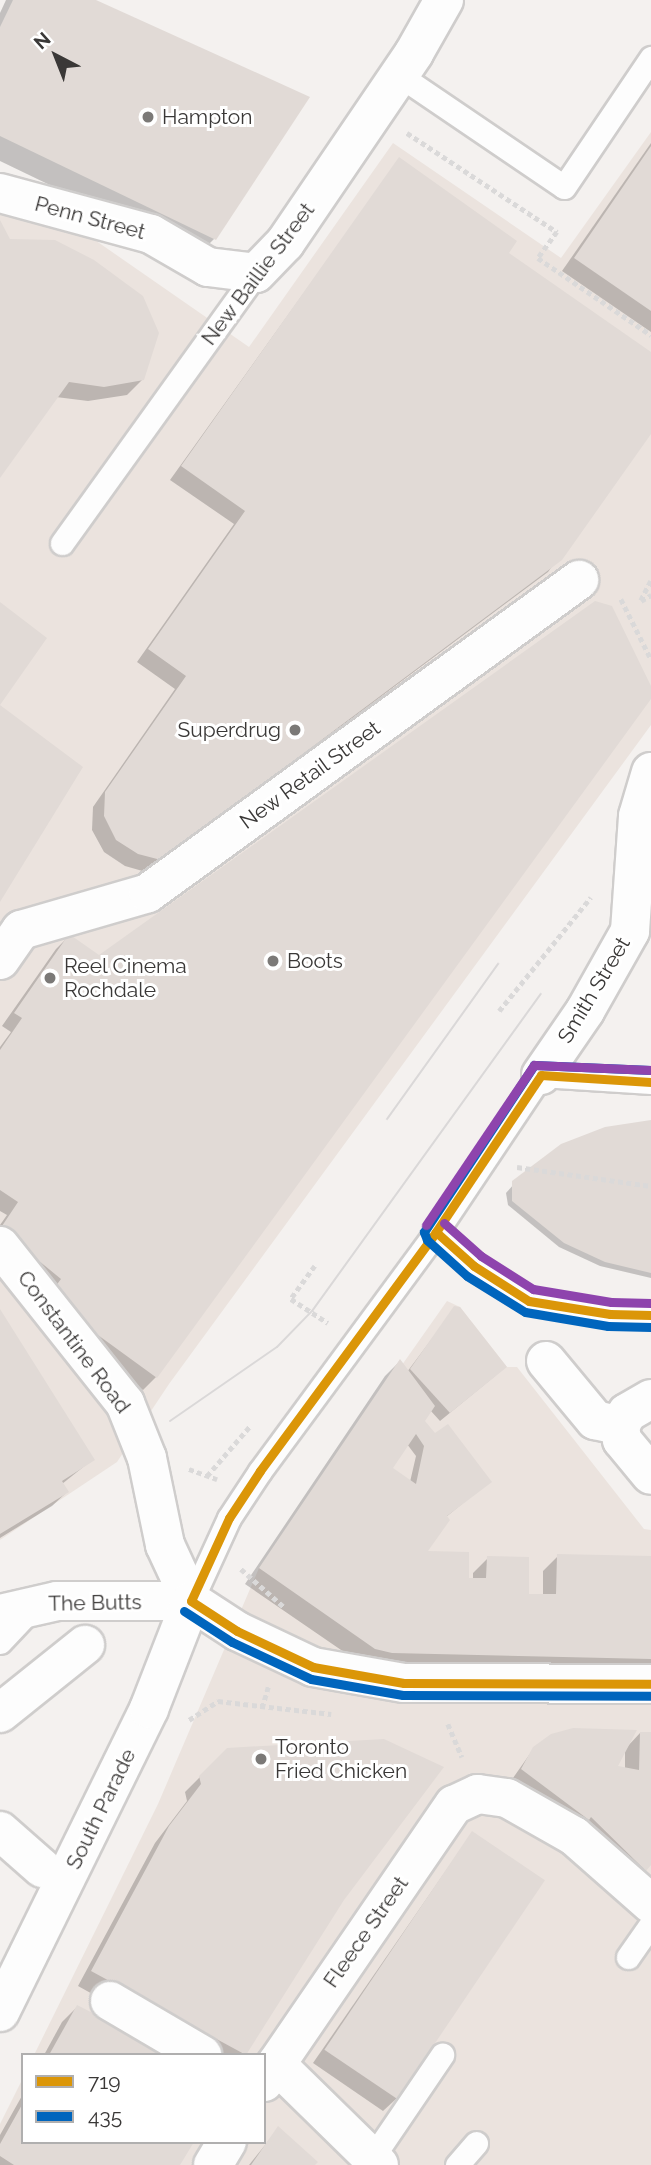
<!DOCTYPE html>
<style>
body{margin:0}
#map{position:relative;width:651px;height:2165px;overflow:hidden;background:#f4f1ef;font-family:Raleway,sans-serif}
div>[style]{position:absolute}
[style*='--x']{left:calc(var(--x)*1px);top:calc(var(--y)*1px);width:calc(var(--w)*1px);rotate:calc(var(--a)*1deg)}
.built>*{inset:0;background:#ebe3de}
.shadow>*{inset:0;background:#0003}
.building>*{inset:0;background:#e1dad6;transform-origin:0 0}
.path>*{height:4.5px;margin-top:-2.25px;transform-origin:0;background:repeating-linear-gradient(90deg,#dad9d9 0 5px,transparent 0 8.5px)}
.roads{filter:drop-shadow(2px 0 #cfcdcc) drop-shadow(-2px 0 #cfcdcc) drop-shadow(0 2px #cfcdcc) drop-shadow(0 -2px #cfcdcc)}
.lane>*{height:23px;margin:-11.5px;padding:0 11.5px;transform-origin:11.5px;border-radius:11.5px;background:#fdfdfd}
.street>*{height:38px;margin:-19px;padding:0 19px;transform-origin:19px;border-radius:19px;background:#fdfdfd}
.tram>*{height:2px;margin:-1px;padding:0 1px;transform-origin:1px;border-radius:1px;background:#dad8d8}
.bus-1>*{height:9px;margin:-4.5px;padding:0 4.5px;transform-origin:4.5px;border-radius:4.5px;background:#db9608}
.bus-2>*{height:9px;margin:-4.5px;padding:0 4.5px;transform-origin:4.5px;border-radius:4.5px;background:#0065bd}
.bus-3>*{height:9px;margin:-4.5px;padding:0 4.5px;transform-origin:4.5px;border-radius:4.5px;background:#8e44ad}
.dots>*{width:19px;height:19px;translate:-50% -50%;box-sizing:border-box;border:4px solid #fff;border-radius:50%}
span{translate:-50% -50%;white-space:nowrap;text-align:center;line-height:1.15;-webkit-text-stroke:6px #fff;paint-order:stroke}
.poi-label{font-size:21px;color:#3a3837}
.left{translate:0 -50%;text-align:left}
.right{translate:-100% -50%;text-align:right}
.street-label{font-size:21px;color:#3a3837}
.legend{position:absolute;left:21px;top:2053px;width:245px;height:91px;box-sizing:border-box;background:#fff;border:2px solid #b0afaf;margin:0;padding:9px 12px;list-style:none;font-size:21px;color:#3a3837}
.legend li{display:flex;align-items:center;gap:14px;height:35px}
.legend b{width:35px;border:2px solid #b0afaf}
.north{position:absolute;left:21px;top:21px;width:70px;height:70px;-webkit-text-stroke:5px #fff;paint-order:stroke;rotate:318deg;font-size:19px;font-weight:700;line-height:28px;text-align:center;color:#3a3837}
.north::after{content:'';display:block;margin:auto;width:24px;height:32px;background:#3a3837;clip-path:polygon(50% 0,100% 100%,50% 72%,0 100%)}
</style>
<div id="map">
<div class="built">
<div style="clip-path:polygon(651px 132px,651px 725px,169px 1384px,117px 1462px,0 1540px,0 211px,92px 238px,249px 347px,393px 143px,561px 258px)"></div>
<div style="clip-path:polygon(447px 1301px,460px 1307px,507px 1367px,517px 1367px,644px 1529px,651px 1530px,651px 2165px,0 2165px,0 2124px,23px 2078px,23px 2142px,264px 2142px,264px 2055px,34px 2055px,158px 1804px,259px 1568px)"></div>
</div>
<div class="shadow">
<div style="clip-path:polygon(6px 0,92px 0,215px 238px,197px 256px,0 161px,0 13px)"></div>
<div style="clip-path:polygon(651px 143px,651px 332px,562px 271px)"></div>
<div style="clip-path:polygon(399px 160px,507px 253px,651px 354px,651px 431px,548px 572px,146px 872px,125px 866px,104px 852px,92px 830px,93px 807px,175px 689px,137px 662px,234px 524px,170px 480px)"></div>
<div style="clip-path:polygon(0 222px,9px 240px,143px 379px,127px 395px,88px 401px,56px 397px,0 475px)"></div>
<div style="clip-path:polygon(651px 690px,651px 696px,156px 1377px,143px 1390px,35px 1311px,0 1251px,0 1225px,7px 1215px,0 1211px,0 1047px,11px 1032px,2px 1026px,56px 949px,69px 936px,99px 957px)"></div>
<div style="clip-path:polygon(651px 1122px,651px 1278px,600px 1266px,559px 1247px,508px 1205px,506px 1193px,525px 1172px,562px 1146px)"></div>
<div style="clip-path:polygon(evenodd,455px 1308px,495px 1376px,440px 1421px,430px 1410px,417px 1429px,435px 1436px,490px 1481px,446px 1517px,424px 1553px,467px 1580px,473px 1580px,473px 1573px,488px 1558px,527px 1595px,543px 1596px,543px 1571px,558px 1556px,651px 1558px,651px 1673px,360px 1663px,245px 1584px,385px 1376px,399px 1362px,407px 1372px,455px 1308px,407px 1444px,416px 1456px,410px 1482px,391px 1468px,407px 1444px)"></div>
<div style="clip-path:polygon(0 1312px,92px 1460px,62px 1484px,67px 1492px,52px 1506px,0 1538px)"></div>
<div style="clip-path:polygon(evenodd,640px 1733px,651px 1733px,651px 1862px,635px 1879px,513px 1778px,534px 1748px,627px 1747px,640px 1733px,625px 1748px,625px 1769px,615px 1767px,625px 1748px)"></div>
<div style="clip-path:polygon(228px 1749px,343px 1899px,244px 2055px,202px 2055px,78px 1986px,155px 1843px,187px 1801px,185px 1792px)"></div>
<div style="clip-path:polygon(472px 1833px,396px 2099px,383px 2111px,313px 2063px)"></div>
<div style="clip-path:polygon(77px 2007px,157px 2055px,44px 2055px,62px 2022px)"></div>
<div style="clip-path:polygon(23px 2094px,23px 2142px,177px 2165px,0 2165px,0 2135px)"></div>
<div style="clip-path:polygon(278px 2129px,313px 2165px,249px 2165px)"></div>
</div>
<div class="building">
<div style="clip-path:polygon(13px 0,96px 0,310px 97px,216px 240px,0 136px,0 27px)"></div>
<div style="clip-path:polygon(651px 146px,651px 311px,574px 258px)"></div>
<div style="clip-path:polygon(399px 157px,517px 241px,509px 253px,651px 352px,651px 434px,562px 560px,161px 860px,138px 854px,116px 840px,104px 816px,105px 792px,186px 676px,148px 649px,245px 511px,181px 466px)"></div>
<div style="clip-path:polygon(0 220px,10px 239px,55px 240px,94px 260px,143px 296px,159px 333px,144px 380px,104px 387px,69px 382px,0 478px)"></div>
<div style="clip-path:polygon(595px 601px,612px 606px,651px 686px,651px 699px,157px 1378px,47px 1298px,61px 1279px,0 1229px,18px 1202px,0 1190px,0 1050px,22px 1018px,14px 1013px,69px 934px,99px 955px)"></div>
<div style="clip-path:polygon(0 602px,47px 638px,0 705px,83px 767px,0 902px)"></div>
<div style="clip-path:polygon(651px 1120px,651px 1273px,605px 1262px,564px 1243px,512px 1201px,512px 1181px,561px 1144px,605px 1127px)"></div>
<div style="clip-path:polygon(454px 1306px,460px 1307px,507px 1367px,450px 1413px,410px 1369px)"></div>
<div style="clip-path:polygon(0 1309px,95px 1460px,62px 1481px,69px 1492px,0 1534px)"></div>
<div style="clip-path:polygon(evenodd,400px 1359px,435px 1406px,425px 1421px,435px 1433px,448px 1424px,492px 1482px,447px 1516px,450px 1520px,428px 1551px,469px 1552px,469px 1578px,486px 1578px,487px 1556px,529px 1557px,529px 1594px,556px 1594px,557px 1554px,651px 1556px,651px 1659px,392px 1653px,375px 1649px,259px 1568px,400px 1359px,416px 1434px,424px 1446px,416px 1484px,393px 1468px,416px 1434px)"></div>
<div style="clip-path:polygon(573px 1728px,637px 1730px,618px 1766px,639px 1770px,640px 1732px,651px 1732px,651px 1865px,646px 1871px,591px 1817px,589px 1820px,521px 1769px,533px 1747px,551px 1734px)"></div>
<div style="clip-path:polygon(384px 1739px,444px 1767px,344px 1900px,246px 2055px,91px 1971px,169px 1826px,201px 1784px,199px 1776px,227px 1748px)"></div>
<div style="left:472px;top:1831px;width:88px;height:264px;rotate:34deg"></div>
<div style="clip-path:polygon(77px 2005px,163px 2049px,159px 2055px,49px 2055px)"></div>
<div style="clip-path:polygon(23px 2103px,23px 2142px,194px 2142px,180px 2165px,14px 2165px,0 2156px,0 2144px)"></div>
<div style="clip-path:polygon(278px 2126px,318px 2162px,315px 2165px,251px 2165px)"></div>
</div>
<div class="path">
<div style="--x:407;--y:133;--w:180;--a:33.4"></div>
<div style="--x:557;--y:232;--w:32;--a:126"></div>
<div style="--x:538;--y:258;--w:137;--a:34.3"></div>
<div style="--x:651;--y:581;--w:22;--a:117"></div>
<div style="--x:641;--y:601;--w:12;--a:-31"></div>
<div style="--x:621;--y:599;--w:67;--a:63.4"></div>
<div style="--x:499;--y:1011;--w:146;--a:-51.1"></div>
<div style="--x:517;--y:1167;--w:135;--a:8.1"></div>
<div style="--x:315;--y:1266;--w:41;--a:126"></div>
<div style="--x:291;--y:1299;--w:44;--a:33"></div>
<div style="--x:189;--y:1469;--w:30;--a:20"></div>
<div style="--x:207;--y:1476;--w:66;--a:-49.3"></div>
<div style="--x:241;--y:1569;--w:57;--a:41.5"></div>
<div style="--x:262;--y:1708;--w:22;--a:-74"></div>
<div style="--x:189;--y:1720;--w:35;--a:-33"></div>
<div style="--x:218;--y:1701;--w:114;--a:6.6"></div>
<div style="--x:448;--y:1724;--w:36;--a:67"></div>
</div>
<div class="roads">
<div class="lane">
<div style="--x:399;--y:75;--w:199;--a:34.2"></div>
<div style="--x:564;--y:187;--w:156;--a:-56"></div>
<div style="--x:62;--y:543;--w:332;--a:-54.3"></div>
<div style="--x:436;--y:1232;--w:51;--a:41.8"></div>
<div style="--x:474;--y:1266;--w:65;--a:32.5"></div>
<div style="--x:529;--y:1301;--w:82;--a:9.1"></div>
<div style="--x:610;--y:1314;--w:41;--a:1.4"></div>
<div style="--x:191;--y:1601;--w:91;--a:-65.4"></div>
<div style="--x:229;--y:1518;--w:56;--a:-56.6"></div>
<div style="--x:260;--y:1471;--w:297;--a:-53.6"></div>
<div style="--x:436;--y:1232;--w:189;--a:-56.2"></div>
<div style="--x:541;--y:1075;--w:110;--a:3.6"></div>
<div style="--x:0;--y:1642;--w:44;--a:-46.8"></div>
<div style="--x:628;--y:1957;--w:40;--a:-55.1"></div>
<div style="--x:372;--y:2158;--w:125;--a:-55.8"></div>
<div style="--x:457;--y:2165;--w:29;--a:-49"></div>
</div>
<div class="street">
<div style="--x:0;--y:193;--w:156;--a:15.2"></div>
<div style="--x:151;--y:234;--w:66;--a:30.1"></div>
<div style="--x:208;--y:267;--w:48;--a:7.1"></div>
<div style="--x:256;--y:273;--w:42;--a:-46"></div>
<div style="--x:285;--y:243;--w:230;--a:-55.8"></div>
<div style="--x:414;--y:53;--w:61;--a:-60.5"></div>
<div style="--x:0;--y:960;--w:37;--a:-55"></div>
<div style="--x:21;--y:930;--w:132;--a:-16.2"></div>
<div style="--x:148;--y:893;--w:533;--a:-35.99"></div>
<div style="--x:541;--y:1075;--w:78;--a:-55.5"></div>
<div style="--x:585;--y:1011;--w:92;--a:-60.6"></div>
<div style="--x:630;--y:931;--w:115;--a:-86"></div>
<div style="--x:638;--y:816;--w:46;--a:-73.5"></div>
<div style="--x:0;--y:1246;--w:201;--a:51.5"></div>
<div style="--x:125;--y:1403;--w:59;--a:68.2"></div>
<div style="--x:147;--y:1458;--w:89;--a:78.3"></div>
<div style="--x:165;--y:1545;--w:62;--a:65.1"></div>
<div style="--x:546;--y:1361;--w:77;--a:50.3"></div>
<div style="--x:595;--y:1420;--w:26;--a:13"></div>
<div style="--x:651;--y:1399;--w:28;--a:150"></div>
<div style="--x:627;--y:1413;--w:15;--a:118"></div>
<div style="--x:620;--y:1426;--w:14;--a:82"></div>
<div style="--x:622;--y:1440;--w:45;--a:50.4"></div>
<div style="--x:191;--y:1601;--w:55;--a:33.1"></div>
<div style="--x:237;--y:1631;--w:84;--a:25.3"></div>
<div style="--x:313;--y:1667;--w:92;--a:10"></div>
<div style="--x:404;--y:1683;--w:247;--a:0.2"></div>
<div style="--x:0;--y:1614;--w:58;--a:-12.8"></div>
<div style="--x:57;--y:1601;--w:134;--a:0"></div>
<div style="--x:0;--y:1713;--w:109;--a:-38.7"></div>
<div style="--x:0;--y:1831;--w:56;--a:41.4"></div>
<div style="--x:110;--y:2001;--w:107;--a:30.4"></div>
<div style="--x:0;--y:2012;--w:338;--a:-63.8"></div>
<div style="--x:149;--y:1709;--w:116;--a:-68.7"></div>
<div style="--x:276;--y:2064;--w:144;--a:44.4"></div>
<div style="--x:264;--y:2082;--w:336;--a:-55.6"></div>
<div style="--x:454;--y:1805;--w:26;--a:-25"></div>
<div style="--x:478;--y:1794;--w:29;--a:8"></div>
<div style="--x:507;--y:1798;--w:77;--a:29.6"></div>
<div style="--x:574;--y:1836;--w:103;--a:41.4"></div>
<div style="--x:213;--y:2165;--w:27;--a:-59"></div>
</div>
</div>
<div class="tram">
<div style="--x:387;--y:1119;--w:191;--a:-54.4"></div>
<div style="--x:170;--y:1421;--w:130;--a:-34.7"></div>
<div style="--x:277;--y:1347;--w:50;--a:-45.8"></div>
<div style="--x:312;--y:1311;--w:391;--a:-54.2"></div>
</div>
<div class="bus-1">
<div style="--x:651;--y:1082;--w:110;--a:-176.4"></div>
<div style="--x:541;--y:1075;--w:189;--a:123.8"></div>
<div style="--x:436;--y:1232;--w:297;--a:126.4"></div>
<div style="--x:260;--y:1471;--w:56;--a:123.4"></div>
<div style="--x:229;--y:1518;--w:91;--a:114.6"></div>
<div style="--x:191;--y:1601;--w:55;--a:33.1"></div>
<div style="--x:237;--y:1631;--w:84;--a:25.3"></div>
<div style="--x:313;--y:1667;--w:92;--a:10"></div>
<div style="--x:404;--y:1683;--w:247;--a:0.2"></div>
<div style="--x:436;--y:1232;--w:51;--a:41.8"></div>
<div style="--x:474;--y:1266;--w:65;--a:32.5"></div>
<div style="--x:529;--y:1301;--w:82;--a:9.1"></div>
<div style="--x:610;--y:1314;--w:41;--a:1.4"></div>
</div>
<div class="bus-2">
<div style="--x:651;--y:1327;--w:43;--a:-178.7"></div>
<div style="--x:608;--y:1326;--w:84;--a:-170.4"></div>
<div style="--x:525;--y:1312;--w:68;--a:-148.2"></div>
<div style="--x:467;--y:1276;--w:54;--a:-138"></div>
<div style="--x:427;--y:1240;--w:9;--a:-111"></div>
<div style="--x:424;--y:1232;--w:200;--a:-56.6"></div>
<div style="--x:534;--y:1065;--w:117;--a:2.4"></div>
<div style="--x:184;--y:1611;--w:57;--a:32.9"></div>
<div style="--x:232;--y:1642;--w:87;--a:25.1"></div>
<div style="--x:311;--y:1679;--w:93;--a:9.9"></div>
<div style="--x:403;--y:1695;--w:248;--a:0.2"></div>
</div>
<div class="bus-3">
<div style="--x:444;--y:1223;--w:50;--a:41.7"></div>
<div style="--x:481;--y:1256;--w:62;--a:32.4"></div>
<div style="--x:533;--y:1289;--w:79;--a:9.5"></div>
<div style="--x:611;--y:1302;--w:40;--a:1.4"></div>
<div style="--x:426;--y:1225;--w:193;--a:-56"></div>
<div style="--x:534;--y:1065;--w:117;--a:2.4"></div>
</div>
<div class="dots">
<div style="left:148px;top:117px;background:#7b7977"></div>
<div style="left:295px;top:730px;background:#7b7977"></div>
<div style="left:273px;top:961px;background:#7b7977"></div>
<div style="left:50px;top:978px;background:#7b7977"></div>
<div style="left:261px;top:1759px;background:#7b7977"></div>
</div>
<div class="poi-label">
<span class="left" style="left:162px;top:117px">Hampton</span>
<span class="right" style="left:281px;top:730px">Superdrug</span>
<span class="left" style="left:287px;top:961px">Boots</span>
<span class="left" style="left:64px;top:978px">Reel Cinema<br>Rochdale</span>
<span class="left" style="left:275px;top:1759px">Toronto<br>Fried Chicken</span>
</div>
<div class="street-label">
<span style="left:90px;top:218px;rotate:15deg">Penn Street</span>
<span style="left:258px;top:274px;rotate:-53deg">New Baillie Street</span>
<span style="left:310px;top:775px;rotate:-36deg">New Retail Street</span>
<span style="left:594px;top:990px;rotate:-59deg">Smith Street</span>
<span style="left:74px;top:1342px;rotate:53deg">Constantine Road</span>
<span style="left:95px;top:1603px;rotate:-1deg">The Butts</span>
<span style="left:101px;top:1809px;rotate:-64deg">South Parade</span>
<span style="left:366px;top:1932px;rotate:-55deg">Fleece Street</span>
</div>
<ul class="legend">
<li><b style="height:9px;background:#db9608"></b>719</li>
<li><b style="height:9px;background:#0065bd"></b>435</li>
</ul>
<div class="north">N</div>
</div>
